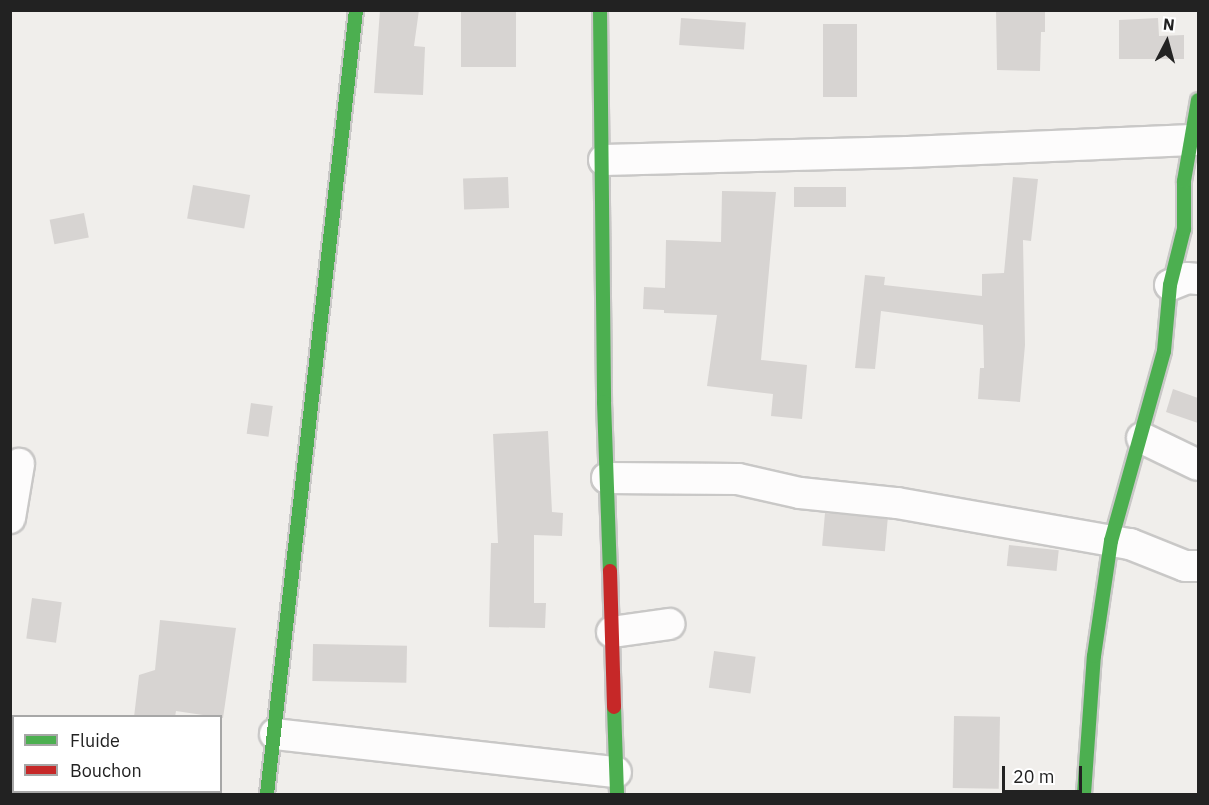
<!DOCTYPE html>
<style>
body{margin:0}
#map{position:relative;width:1209px;height:805px;overflow:hidden;background:#f0eeeb;font-family:"IBM Plex Sans",sans-serif}
div>[style]{position:absolute}
[style*='--x']{left:calc(var(--x)*1px);top:calc(var(--y)*1px);width:calc(var(--w)*1px);rotate:calc(var(--a)*1deg)}
.building>*{inset:0;background:#d7d4d2;transform-origin:0 0}
.roads{filter:drop-shadow(2px 0 #c9c8c7) drop-shadow(-2px 0 #c9c8c7) drop-shadow(0 2px #c9c8c7) drop-shadow(0 -2px #c9c8c7)}
.street>*{height:30px;margin:-15px;padding:0 15px;transform-origin:15px;border-radius:15px;background:#fdfcfc}
.fast>*{height:14px;margin:-7px;padding:0 7px;transform-origin:7px;border-radius:7px;background:#4caf50}
.jam>*{height:14px;margin:-7px;padding:0 7px;transform-origin:7px;border-radius:7px;background:#c62828}
span{translate:-50% -50%;white-space:nowrap;text-align:center;line-height:1.15;-webkit-text-stroke:4.5px #fff;paint-order:stroke}
.frame{position:absolute;inset:0;border:12px solid #222;pointer-events:none}
.legend{position:absolute;left:12px;top:715px;width:210px;height:78px;box-sizing:border-box;background:#fff;border:2px solid #a7a7a7;margin:0;padding:8px 10px;list-style:none;font-size:18px;color:#222}
.legend li{display:flex;align-items:center;gap:12px;height:30px}
.legend b{width:30px;border:2px solid #a7a7a7}
.north{position:absolute;left:1137px;top:12px;width:60px;height:60px;-webkit-text-stroke:4px #fff;paint-order:stroke;rotate:6deg;font-size:16px;font-weight:700;line-height:24px;text-align:center;color:#222}
.north::after{content:'';display:block;margin:auto;width:21px;height:27px;background:#222;clip-path:polygon(50% 0,100% 100%,50% 72%,0 100%)}
.scale{position:absolute;left:1002px;top:766px;width:80px;height:27px;box-sizing:border-box;border:3px solid #222;border-top:0;padding-left:8px;font-size:18px;line-height:21px;white-space:nowrap;color:#222;-webkit-text-stroke:4px #fff;paint-order:stroke}
</style>
<div id="map">
<div class="building">
<div style="clip-path:polygon(380px 10px,419px 10px,414px 46px,425px 47px,423px 95px,374px 93px)"></div>
<div style="left:461px;top:10px;width:55px;height:57px"></div>
<div style="clip-path:polygon(996px 10px,1045px 10px,1045px 32px,1041px 32px,1040px 71px,997px 70px)"></div>
<div style="left:681px;top:18px;width:65px;height:27px;rotate:4deg"></div>
<div style="clip-path:polygon(1158px 18px,1159px 36px,1184px 35px,1184px 59px,1119px 59px,1119px 20px)"></div>
<div style="left:823px;top:24px;width:34px;height:73px"></div>
<div style="left:508px;top:177px;width:31px;height:45px;rotate:88deg"></div>
<div style="clip-path:polygon(1013px 177px,1038px 179px,1031px 241px,1023px 240px,1025px 345px,1020px 402px,978px 399px,980px 368px,984px 368px,983px 325px,881px 311px,875px 369px,855px 368px,865px 275px,885px 277px,884px 285px,982px 296px,982px 274px,1004px 273px)"></div>
<div style="left:193px;top:185px;width:58px;height:34px;rotate:10deg"></div>
<div style="left:846px;top:187px;width:20px;height:52px;rotate:90deg"></div>
<div style="clip-path:polygon(722px 191px,776px 192px,761px 360px,807px 365px,802px 419px,771px 416px,773px 394px,707px 386px,717px 315px,664px 313px,664px 310px,643px 309px,644px 287px,665px 288px,666px 240px,721px 242px)"></div>
<div style="left:84px;top:213px;width:25px;height:35px;rotate:79deg"></div>
<div style="clip-path:polygon(1173px 389px,1198px 398px,1198px 423px,1166px 412px)"></div>
<div style="left:251px;top:403px;width:22px;height:31px;rotate:8deg"></div>
<div style="clip-path:polygon(548px 431px,552px 512px,563px 513px,562px 536px,534px 535px,534px 603px,546px 603px,545px 628px,489px 627px,491px 543px,498px 543px,493px 434px)"></div>
<div style="left:825px;top:513px;width:63px;height:33px;rotate:5deg"></div>
<div style="left:1009px;top:545px;width:50px;height:21px;rotate:6deg"></div>
<div style="left:32px;top:598px;width:30px;height:41px;rotate:8deg"></div>
<div style="clip-path:polygon(160px 620px,236px 628px,223px 718px,176px 711px,175px 717px,134px 717px,139px 675px,155px 670px)"></div>
<div style="left:313px;top:644px;width:94px;height:37px;rotate:1deg"></div>
<div style="left:714px;top:651px;width:42px;height:37px;rotate:8deg"></div>
<div style="left:954px;top:716px;width:46px;height:72px;rotate:1deg"></div>
</div>
<div class="roads">
<div class="street">
<div style="--x:604;--y:160;--w:304;--a:-1.5"></div>
<div style="--x:908;--y:152;--w:290;--a:-2.4"></div>
<div style="--x:1170;--y:285;--w:18;--a:-22"></div>
<div style="--x:1187;--y:278;--w:11;--a:5"></div>
<div style="--x:1142;--y:438;--w:62;--a:25.7"></div>
<div style="--x:607;--y:478;--w:131;--a:0.4"></div>
<div style="--x:738;--y:479;--w:64;--a:12.7"></div>
<div style="--x:800;--y:493;--w:98;--a:5.9"></div>
<div style="--x:897;--y:503;--w:237;--a:10"></div>
<div style="--x:1130;--y:544;--w:59;--a:21.8"></div>
<div style="--x:1185;--y:566;--w:13;--a:0"></div>
<div style="--x:10;--y:518;--w:55;--a:-80.5"></div>
<div style="--x:612;--y:632;--w:58;--a:-8"></div>
<div style="--x:275;--y:734;--w:343;--a:6.4"></div>
</div>
<div class="fast">
<div style="--x:600;--y:10;--w:392;--a:89.4"></div>
<div style="--x:604;--y:402;--w:169;--a:88"></div>
<div style="--x:614;--y:707;--w:87;--a:88"></div>
<div style="--x:267;--y:794;--w:789;--a:-83.52"></div>
<div style="--x:1084;--y:794;--w:138;--a:-85.9"></div>
<div style="--x:1094;--y:656;--w:116;--a:-81.6"></div>
<div style="--x:1111;--y:541;--w:197;--a:-74.4"></div>
<div style="--x:1164;--y:351;--w:66;--a:-84.8"></div>
<div style="--x:1170;--y:285;--w:58;--a:-76"></div>
<div style="--x:1184;--y:229;--w:48;--a:-90"></div>
<div style="--x:1184;--y:181;--w:82;--a:-80.2"></div>
</div>
<div class="jam">
<div style="--x:610;--y:571;--w:136;--a:88.3"></div>
</div>
</div>
<div class="frame"></div>
<ul class="legend">
<li><b style="height:8px;background:#4caf50"></b>Fluide</li>
<li><b style="height:8px;background:#c62828"></b>Bouchon</li>
</ul>
<div class="north">N</div>
<div class="scale">20 m</div>
</div>
